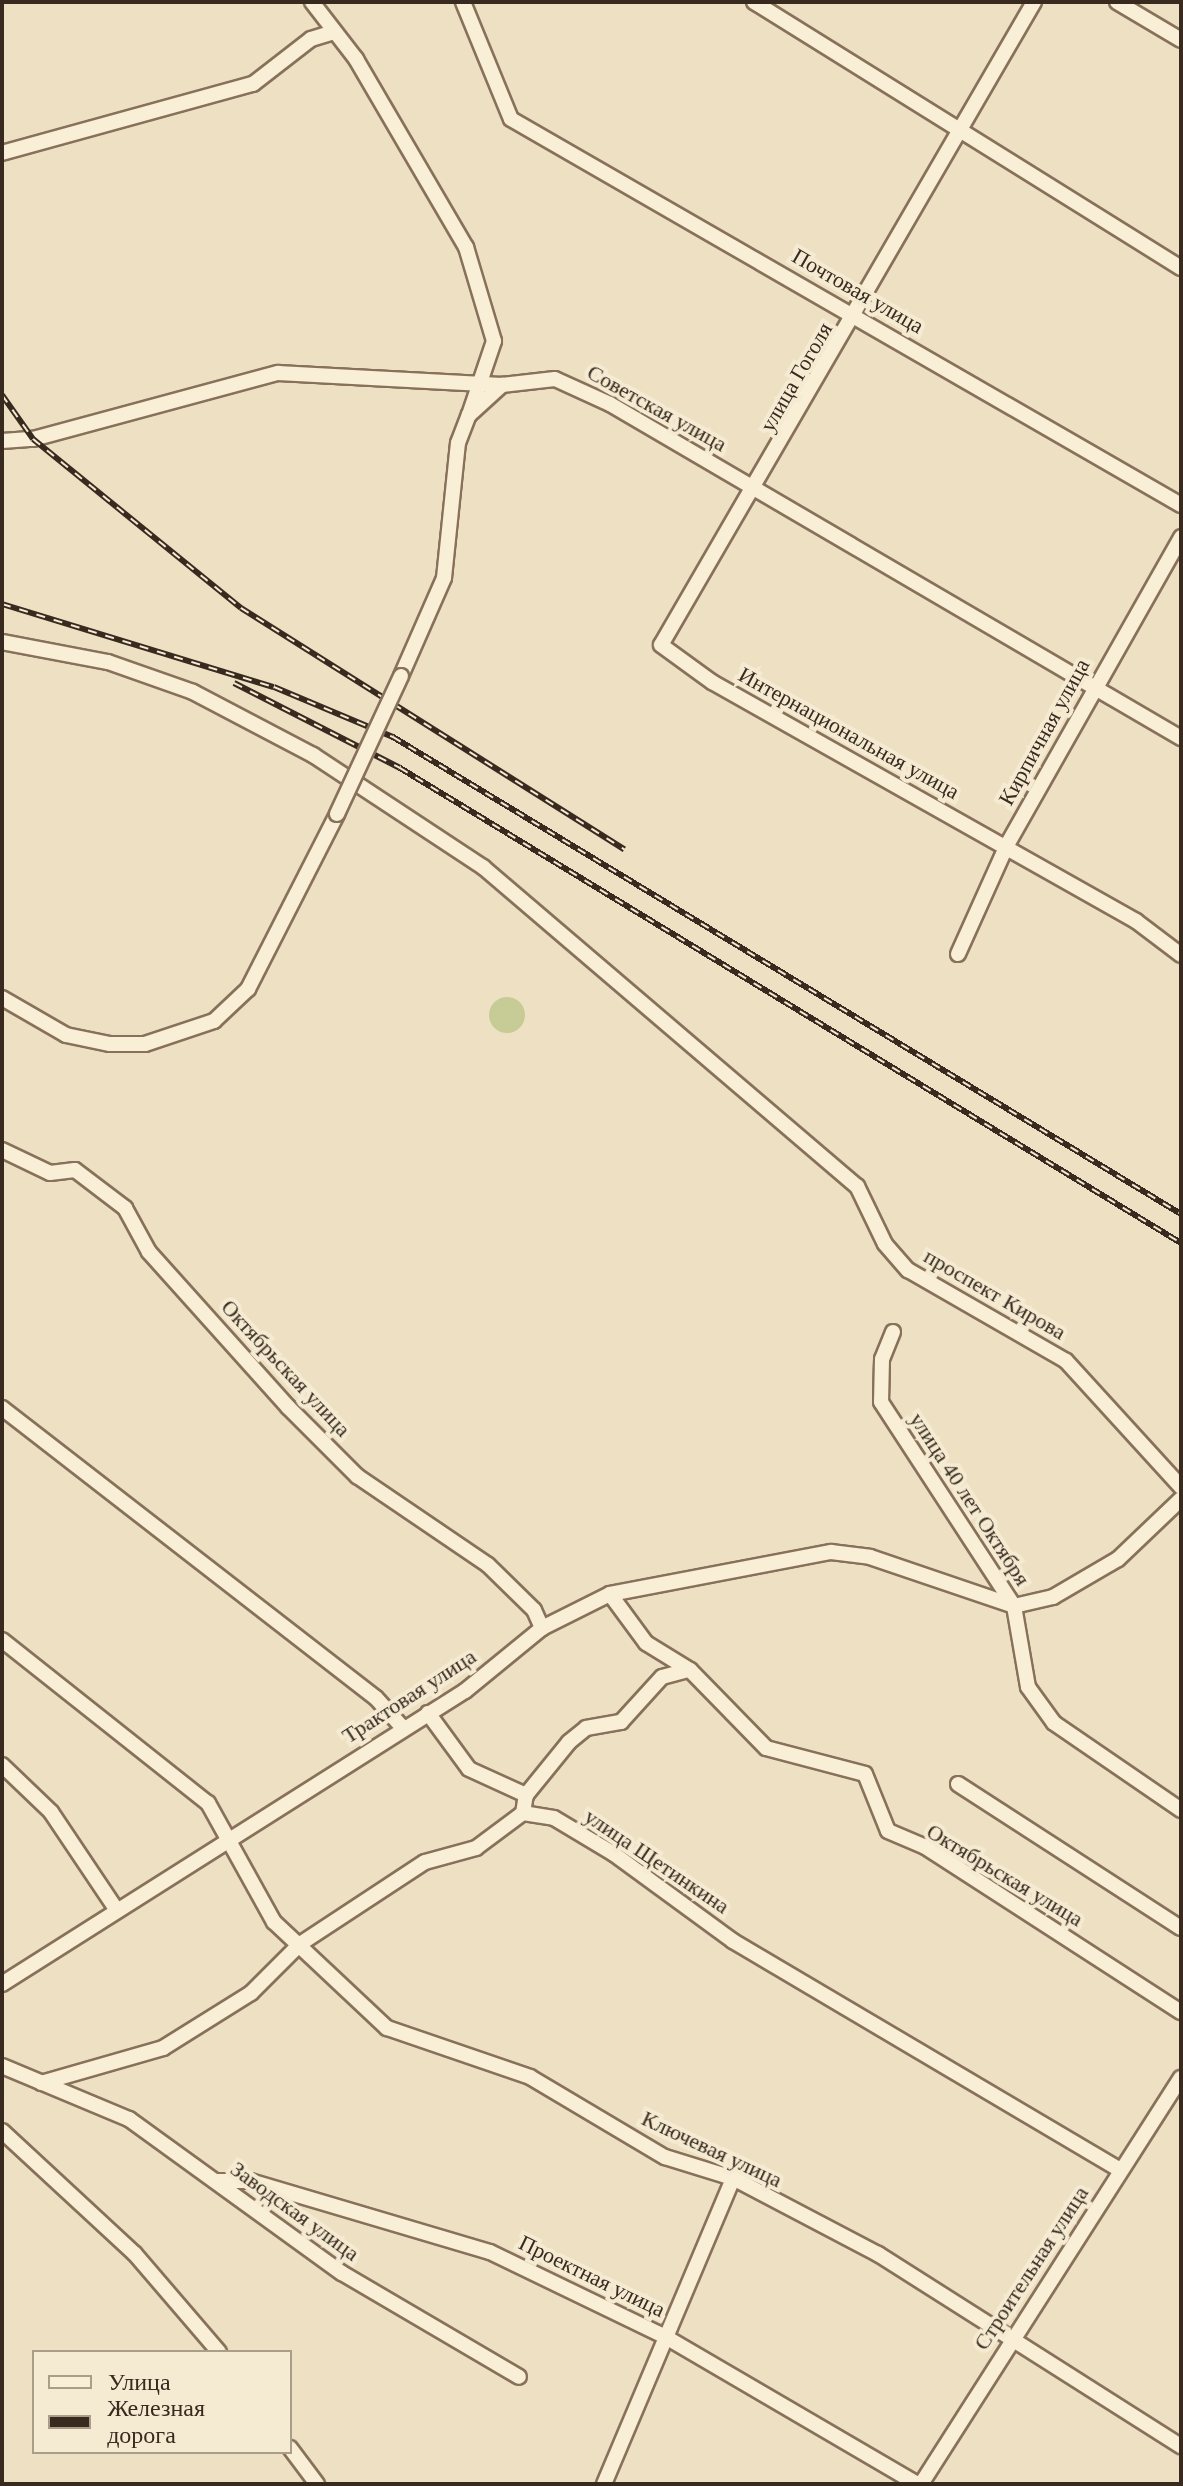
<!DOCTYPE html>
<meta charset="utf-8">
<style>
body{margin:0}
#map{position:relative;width:1183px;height:2486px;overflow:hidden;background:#eee0c2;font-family:"Times New Roman",serif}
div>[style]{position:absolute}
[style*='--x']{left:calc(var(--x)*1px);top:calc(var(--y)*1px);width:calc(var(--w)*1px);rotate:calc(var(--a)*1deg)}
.green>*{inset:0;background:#c7cc96}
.round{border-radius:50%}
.roads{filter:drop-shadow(2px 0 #88715a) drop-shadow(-2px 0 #88715a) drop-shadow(0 2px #88715a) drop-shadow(0 -2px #88715a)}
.minor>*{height:14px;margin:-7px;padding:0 7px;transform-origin:7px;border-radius:7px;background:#f9eed6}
.rail>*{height:6px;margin-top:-3px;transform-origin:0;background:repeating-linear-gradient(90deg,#f5ebd2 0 9px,#382a1e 0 18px);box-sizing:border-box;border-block:2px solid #382a1e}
.bridges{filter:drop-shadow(2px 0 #88715a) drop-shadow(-2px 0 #88715a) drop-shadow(0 2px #88715a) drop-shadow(0 -2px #88715a)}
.minor-bridge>*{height:14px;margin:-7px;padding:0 7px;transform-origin:7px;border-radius:7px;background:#f9eed6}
span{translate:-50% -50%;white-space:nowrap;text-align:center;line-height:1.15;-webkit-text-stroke:8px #f5ebd2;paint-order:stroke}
.street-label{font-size:22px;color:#382a1e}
.frame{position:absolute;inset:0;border:4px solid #382a1e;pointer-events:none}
.legend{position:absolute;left:32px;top:2350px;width:260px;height:104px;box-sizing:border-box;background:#f5ebd2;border:2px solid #a99e8a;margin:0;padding:10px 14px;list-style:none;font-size:24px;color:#382a1e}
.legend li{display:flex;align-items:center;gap:16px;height:40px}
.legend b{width:40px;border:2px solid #a99e8a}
</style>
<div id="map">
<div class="green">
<div class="round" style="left:489px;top:997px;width:36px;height:36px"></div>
</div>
<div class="roads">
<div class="minor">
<div style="--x:312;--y:2;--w:72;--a:52.3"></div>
<div style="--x:356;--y:59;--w:218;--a:59.7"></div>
<div style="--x:466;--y:247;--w:98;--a:73.4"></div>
<div style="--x:494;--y:341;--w:78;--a:108.7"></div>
<div style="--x:463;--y:2;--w:126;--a:67.7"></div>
<div style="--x:511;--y:119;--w:773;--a:29.95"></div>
<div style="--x:754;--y:2;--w:503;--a:31.92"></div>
<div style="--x:1034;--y:2;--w:743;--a:120.12"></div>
<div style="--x:661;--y:645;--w:63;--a:36"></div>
<div style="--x:712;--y:682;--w:487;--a:29.4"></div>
<div style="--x:1136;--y:921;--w:56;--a:37.1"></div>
<div style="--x:1117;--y:2;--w:74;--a:30.7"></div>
<div style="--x:2;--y:153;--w:260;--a:-15.4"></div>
<div style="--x:253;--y:84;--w:73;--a:-37.8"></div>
<div style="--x:311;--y:39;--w:24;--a:-17"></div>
<div style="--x:2;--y:441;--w:31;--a:-4"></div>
<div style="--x:33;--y:439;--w:254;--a:-15.1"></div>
<div style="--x:278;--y:373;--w:224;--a:3.1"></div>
<div style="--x:502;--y:385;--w:53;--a:-6.5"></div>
<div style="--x:555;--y:379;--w:60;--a:24.4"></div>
<div style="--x:610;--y:404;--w:662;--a:30.33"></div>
<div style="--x:2;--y:642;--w:108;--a:10.7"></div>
<div style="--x:108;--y:662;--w:90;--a:19.4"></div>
<div style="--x:193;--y:692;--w:136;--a:27.7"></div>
<div style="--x:313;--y:755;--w:204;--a:33.4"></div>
<div style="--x:483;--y:867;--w:492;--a:40.5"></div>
<div style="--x:857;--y:1186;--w:64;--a:64.2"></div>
<div style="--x:885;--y:1244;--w:35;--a:49"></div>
<div style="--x:908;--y:1270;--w:182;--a:29.9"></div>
<div style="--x:1066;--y:1361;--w:171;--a:47.6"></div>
<div style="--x:401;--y:676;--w:107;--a:-66.3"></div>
<div style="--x:444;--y:578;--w:136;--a:-84.1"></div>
<div style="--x:458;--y:443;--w:30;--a:-69"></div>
<div style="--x:469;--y:415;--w:45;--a:-42.3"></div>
<div style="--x:958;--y:954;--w:120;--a:-65.8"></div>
<div style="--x:1007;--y:845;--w:354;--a:-60.5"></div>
<div style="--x:2;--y:998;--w:74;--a:30"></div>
<div style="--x:66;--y:1035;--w:45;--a:11.6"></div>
<div style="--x:110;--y:1044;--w:35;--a:0"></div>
<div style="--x:145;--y:1044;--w:73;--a:-18.4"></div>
<div style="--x:214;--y:1021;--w:47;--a:-43.3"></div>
<div style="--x:248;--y:989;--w:196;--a:-63"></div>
<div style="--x:2;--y:1150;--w:53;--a:25.6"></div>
<div style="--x:50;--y:1173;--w:25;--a:-7"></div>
<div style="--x:75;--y:1170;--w:63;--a:37.2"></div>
<div style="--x:125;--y:1208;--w:50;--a:61.4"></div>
<div style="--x:149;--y:1252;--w:208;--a:48.1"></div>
<div style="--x:288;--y:1407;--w:98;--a:45"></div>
<div style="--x:357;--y:1476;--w:158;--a:34.2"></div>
<div style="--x:488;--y:1565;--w:64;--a:44.4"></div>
<div style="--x:534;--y:1610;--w:20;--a:66"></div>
<div style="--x:893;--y:1332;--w:29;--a:112"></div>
<div style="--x:882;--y:1359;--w:43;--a:91.3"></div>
<div style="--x:881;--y:1402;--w:244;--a:56.9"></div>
<div style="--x:1014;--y:1606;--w:82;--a:80.2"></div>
<div style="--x:1028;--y:1687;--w:44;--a:54.2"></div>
<div style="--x:1054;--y:1723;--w:154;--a:34.4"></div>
<div style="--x:2;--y:1408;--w:473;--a:37.8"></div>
<div style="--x:376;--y:1698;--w:40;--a:48"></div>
<div style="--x:610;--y:1594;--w:61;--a:53.7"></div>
<div style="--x:646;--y:1643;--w:52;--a:31.5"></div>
<div style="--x:690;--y:1670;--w:109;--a:45.7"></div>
<div style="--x:766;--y:1748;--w:102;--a:14.7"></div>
<div style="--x:865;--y:1774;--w:61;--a:68"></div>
<div style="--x:888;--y:1831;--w:39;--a:23"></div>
<div style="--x:924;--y:1846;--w:306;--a:32.9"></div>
<div style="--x:2;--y:1640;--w:263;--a:38.4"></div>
<div style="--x:208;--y:1803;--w:136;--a:61"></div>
<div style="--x:274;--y:1922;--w:155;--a:43.2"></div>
<div style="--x:387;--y:2028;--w:151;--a:18.9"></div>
<div style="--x:530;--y:2077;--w:157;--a:30.7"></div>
<div style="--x:665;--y:2157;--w:71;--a:17.2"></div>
<div style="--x:733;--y:2178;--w:164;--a:27.7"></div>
<div style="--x:878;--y:2254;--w:359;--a:32.4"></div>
<div style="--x:428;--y:1713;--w:69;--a:53.8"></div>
<div style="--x:469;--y:1769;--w:63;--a:24.5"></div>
<div style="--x:2;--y:1765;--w:68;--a:43.8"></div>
<div style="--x:51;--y:1812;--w:117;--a:56.2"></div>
<div style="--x:958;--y:1784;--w:265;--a:32.9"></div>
<div style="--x:523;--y:1813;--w:18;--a:-81"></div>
<div style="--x:526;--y:1795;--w:68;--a:-50.9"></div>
<div style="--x:569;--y:1742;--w:22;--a:-39"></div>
<div style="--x:586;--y:1728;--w:36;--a:-10"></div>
<div style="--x:621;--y:1722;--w:61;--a:-47.7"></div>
<div style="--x:662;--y:1677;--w:28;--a:-15"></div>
<div style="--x:2;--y:1984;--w:548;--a:-32.33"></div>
<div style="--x:465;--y:1691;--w:99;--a:-39.3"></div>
<div style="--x:542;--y:1628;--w:76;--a:-26.6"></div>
<div style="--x:610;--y:1594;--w:225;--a:-10.8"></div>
<div style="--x:831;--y:1552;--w:39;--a:7"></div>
<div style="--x:870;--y:1557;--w:152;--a:18.8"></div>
<div style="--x:1014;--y:1606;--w:40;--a:-13"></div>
<div style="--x:1053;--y:1597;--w:75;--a:-30.3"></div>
<div style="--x:1118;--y:1559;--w:87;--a:-43.6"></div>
<div style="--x:2;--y:2066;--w:138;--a:22.7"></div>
<div style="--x:129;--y:2119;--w:263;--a:35.9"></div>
<div style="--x:342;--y:2273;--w:205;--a:30.4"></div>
<div style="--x:41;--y:2083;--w:127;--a:-16"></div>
<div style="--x:163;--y:2048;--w:104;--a:-32"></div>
<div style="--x:251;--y:1993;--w:69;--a:-45"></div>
<div style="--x:300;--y:1944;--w:149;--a:-33.3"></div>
<div style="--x:425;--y:1862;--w:53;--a:-15.4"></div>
<div style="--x:476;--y:1848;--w:59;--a:-36.7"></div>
<div style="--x:523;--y:1813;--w:31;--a:9"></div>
<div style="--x:554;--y:1818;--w:70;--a:31"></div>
<div style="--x:614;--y:1854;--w:147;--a:36.2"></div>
<div style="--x:733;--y:1941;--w:450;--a:30.6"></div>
<div style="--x:2;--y:2131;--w:181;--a:42.8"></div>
<div style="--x:135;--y:2254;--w:129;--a:49.4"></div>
<div style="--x:218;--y:2181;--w:32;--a:0"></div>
<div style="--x:250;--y:2181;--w:250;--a:16.5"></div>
<div style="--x:490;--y:2252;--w:193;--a:25.8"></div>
<div style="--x:664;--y:2336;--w:293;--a:30.3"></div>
<div style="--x:290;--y:2448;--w:45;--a:53.1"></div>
<div style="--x:604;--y:2484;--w:332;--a:-67.1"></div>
<div style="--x:921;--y:2484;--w:482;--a:-57.4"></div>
</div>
</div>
<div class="rail">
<div style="--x:2;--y:395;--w:54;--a:54.8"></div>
<div style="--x:33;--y:439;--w:268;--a:39.1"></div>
<div style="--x:241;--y:608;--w:453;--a:32.2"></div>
<div style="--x:2;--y:604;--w:284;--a:17"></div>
<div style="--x:274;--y:687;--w:129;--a:22.8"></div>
<div style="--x:393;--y:737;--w:921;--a:31.19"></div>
<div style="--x:234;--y:683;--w:186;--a:27.1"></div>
<div style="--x:400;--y:768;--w:914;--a:31.31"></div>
</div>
<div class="bridges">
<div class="minor-bridge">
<div style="--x:337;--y:814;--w:152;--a:-65.1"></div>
</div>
</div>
<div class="street-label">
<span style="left:858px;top:291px;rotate:30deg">Почтовая улица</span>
<span style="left:796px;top:377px;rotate:-60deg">улица Гоголя</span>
<span style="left:657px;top:408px;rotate:29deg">Советская улица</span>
<span style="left:1044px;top:732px;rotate:-61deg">Кирпичная улица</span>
<span style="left:849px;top:733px;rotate:29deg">Интернациональная улица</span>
<span style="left:995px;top:1294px;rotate:30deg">проспект Кирова</span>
<span style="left:286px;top:1368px;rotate:47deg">Октябрьская улица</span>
<span style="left:970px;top:1499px;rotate:57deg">улица 40 лет Октября</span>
<span style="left:409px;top:1696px;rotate:-33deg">Трактовая улица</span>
<span style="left:657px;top:1861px;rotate:34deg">улица Щетинкина</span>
<span style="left:1005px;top:1875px;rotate:31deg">Октябрьская улица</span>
<span style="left:712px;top:2149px;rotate:25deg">Ключевая улица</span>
<span style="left:295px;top:2211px;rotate:36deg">Заводская улица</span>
<span style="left:1031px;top:2268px;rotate:-57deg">Строительная улица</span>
<span style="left:592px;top:2276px;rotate:26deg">Проектная улица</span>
</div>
<div class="frame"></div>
<ul class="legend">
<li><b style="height:10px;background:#f9eed6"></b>Улица</li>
<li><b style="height:10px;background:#382a1e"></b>Железная дорога</li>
</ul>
</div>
